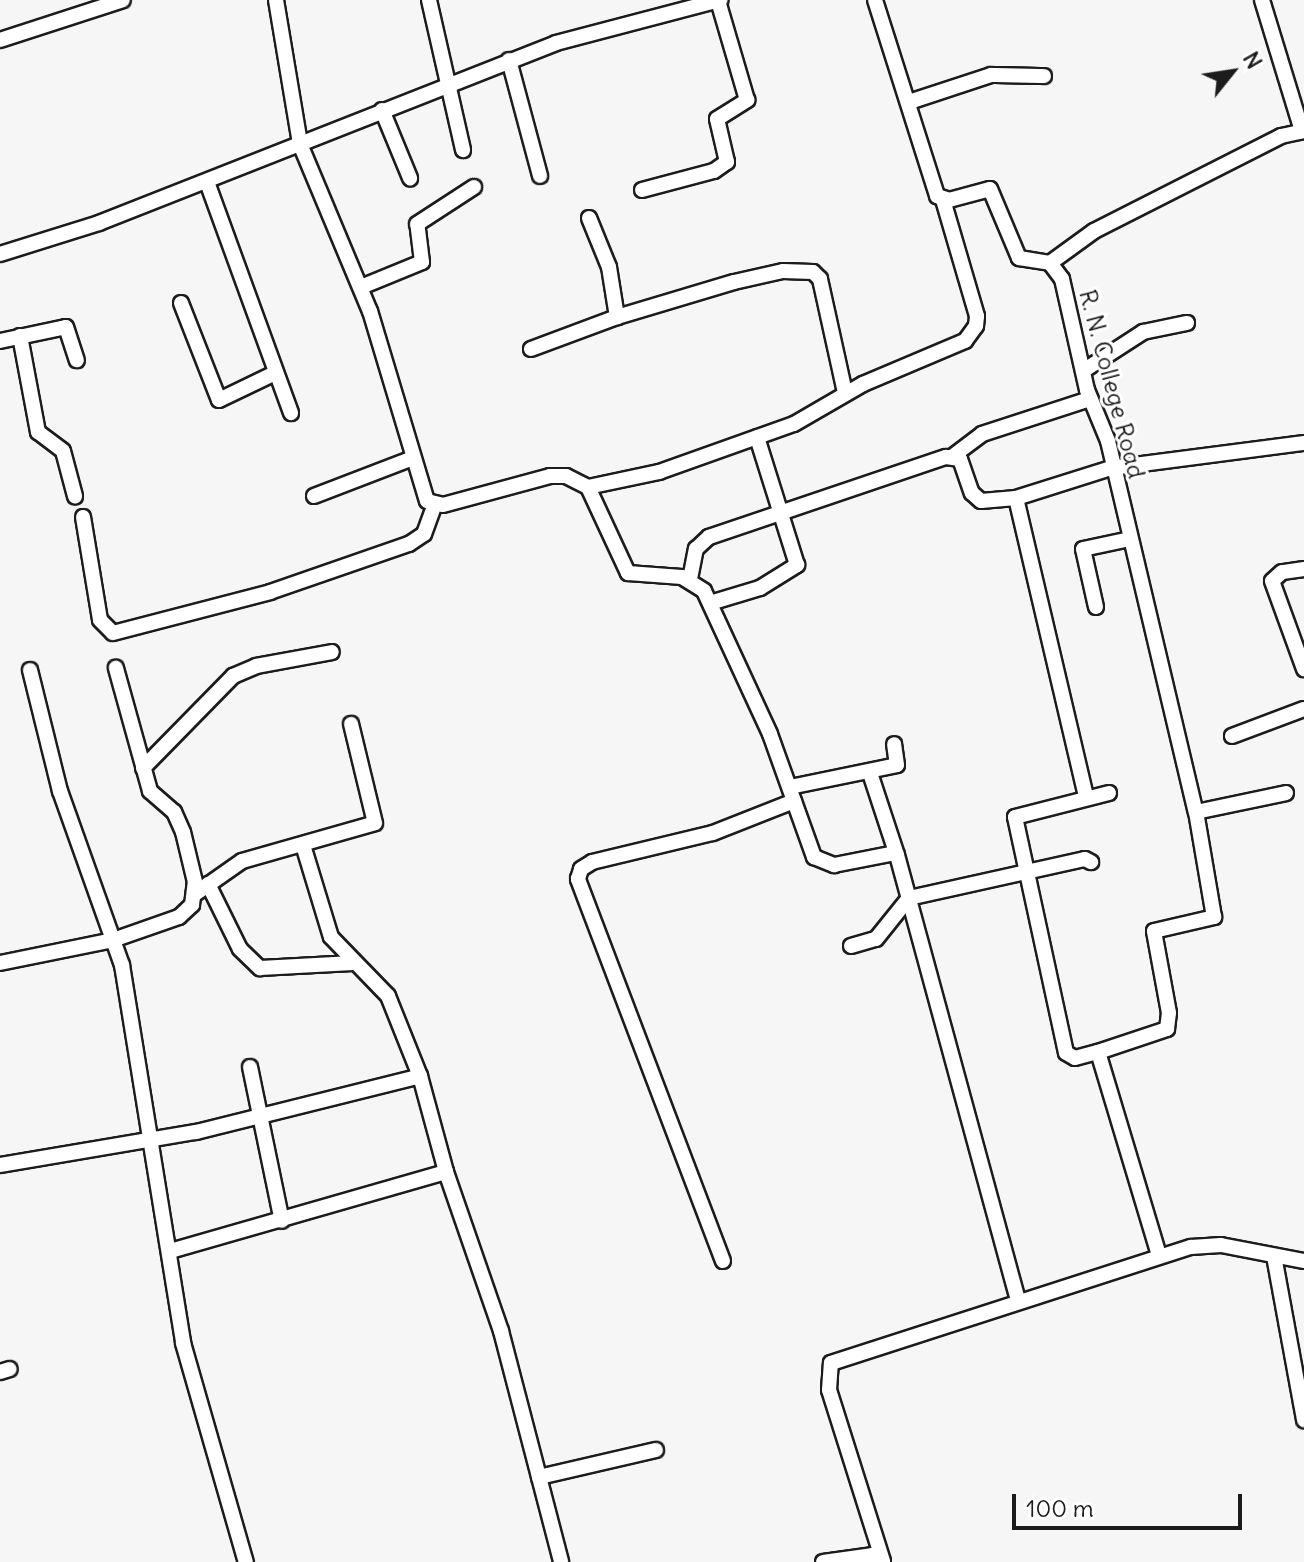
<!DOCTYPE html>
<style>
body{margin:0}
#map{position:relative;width:1304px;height:1562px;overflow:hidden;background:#f6f6f6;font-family:Delius,sans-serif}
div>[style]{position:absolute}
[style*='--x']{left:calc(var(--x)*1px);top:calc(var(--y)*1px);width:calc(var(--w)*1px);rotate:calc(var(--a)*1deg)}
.roads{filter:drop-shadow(2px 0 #1c1c1c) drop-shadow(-2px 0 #1c1c1c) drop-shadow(0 2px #1c1c1c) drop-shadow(0 -2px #1c1c1c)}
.street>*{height:14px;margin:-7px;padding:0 7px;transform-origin:7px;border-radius:7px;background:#fff}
span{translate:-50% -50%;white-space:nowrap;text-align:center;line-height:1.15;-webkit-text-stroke:6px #fff;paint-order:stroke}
.street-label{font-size:24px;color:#1c1c1c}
.north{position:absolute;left:1192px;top:32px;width:80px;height:80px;-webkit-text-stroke:6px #fff;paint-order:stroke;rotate:60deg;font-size:22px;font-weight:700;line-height:32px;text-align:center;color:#1c1c1c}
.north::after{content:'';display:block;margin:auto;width:28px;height:36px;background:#1c1c1c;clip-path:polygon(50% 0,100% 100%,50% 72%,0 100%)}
.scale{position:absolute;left:1012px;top:1494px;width:230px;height:36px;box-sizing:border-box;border:4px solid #1c1c1c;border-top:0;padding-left:10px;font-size:24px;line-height:28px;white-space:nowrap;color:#1c1c1c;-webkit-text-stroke:6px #fff;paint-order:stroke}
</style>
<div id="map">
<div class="roads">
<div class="street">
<div style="--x:276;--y:0;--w:146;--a:80.5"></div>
<div style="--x:300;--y:144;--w:275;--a:-21.5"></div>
<div style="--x:556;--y:43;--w:170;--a:-14.7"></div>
<div style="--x:429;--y:0;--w:154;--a:77.2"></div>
<div style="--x:875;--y:0;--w:206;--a:72.4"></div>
<div style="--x:937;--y:196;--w:13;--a:18"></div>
<div style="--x:949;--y:200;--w:42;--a:-15"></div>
<div style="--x:990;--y:189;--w:75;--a:67.2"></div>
<div style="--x:1019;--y:258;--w:31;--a:9"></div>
<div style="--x:1050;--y:263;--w:20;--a:53"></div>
<div style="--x:1062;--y:279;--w:114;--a:77.3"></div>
<div style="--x:1087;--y:390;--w:55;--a:67.6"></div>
<div style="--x:1108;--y:441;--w:381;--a:76.7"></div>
<div style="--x:1262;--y:0;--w:137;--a:73"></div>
<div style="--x:0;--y:40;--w:129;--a:-18"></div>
<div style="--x:509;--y:60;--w:120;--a:75"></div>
<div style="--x:909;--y:102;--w:86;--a:-18.2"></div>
<div style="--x:991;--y:75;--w:53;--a:1.1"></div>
<div style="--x:382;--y:110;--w:74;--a:67.6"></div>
<div style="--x:207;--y:182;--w:246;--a:70"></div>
<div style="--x:642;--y:190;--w:74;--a:-14.8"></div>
<div style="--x:714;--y:171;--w:16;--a:-35"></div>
<div style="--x:727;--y:162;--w:44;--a:-103.1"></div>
<div style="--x:717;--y:119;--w:36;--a:-32"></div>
<div style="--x:747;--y:100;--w:103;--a:-106.3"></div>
<div style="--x:589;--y:218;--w:53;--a:67.8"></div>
<div style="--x:609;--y:267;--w:51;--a:80.9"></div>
<div style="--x:0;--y:254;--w:104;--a:-17.4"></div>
<div style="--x:99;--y:223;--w:216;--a:-21.5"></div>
<div style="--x:300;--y:144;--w:181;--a:67.3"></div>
<div style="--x:370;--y:311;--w:198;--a:73.3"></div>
<div style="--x:427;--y:501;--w:16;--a:14"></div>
<div style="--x:443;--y:505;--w:111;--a:-15.2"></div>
<div style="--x:550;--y:476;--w:16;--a:0"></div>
<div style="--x:566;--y:476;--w:25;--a:27"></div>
<div style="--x:588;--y:487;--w:95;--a:65.1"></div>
<div style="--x:628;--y:573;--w:54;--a:4.2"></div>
<div style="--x:682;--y:577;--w:26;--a:32"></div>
<div style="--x:704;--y:591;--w:157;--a:65.2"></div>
<div style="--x:770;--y:734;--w:131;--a:70.3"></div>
<div style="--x:814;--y:857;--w:22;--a:22"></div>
<div style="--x:834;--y:865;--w:63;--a:-11"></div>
<div style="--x:1050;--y:263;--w:54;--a:-36"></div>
<div style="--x:1094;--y:231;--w:210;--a:-26.9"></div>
<div style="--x:1281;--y:136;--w:24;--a:-12"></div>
<div style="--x:361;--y:287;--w:66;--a:-22.3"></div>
<div style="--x:422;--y:262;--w:38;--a:-97"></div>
<div style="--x:417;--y:224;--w:68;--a:-33"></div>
<div style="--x:181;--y:303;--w:104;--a:68.6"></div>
<div style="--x:219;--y:400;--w:62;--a:-25.7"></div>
<div style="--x:20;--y:336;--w:98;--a:79.4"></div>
<div style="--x:38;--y:432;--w:31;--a:37"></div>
<div style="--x:63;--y:451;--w:47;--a:75.1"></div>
<div style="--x:0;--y:341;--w:67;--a:-12"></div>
<div style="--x:66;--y:327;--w:35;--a:72"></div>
<div style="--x:531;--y:349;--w:92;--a:-20.4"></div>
<div style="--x:617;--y:317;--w:122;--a:-16.7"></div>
<div style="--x:734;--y:282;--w:50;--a:-12.7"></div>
<div style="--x:783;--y:271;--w:30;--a:2"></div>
<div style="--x:813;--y:272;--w:10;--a:45"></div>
<div style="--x:820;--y:279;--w:117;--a:77.6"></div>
<div style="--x:1083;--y:371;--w:72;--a:-33"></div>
<div style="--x:1143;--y:332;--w:45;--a:-11.6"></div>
<div style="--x:953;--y:456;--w:36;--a:-37"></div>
<div style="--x:982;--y:434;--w:114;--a:-18"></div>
<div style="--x:588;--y:487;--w:73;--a:-11.9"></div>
<div style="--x:659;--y:472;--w:143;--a:-19.6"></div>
<div style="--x:794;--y:424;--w:80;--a:-30.1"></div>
<div style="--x:863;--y:384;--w:111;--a:-22.9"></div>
<div style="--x:965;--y:341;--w:19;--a:-54"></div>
<div style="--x:976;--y:326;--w:10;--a:-84"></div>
<div style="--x:977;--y:316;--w:121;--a:-106.3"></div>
<div style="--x:314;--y:496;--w:106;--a:-21"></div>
<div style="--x:1016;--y:498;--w:307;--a:76.8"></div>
<div style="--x:83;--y:517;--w:104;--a:80.6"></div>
<div style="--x:100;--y:620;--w:18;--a:45"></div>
<div style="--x:113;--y:633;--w:162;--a:-14.6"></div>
<div style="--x:270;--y:592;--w:147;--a:-19.1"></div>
<div style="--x:409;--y:544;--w:18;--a:-34"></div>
<div style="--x:424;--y:534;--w:30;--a:-70"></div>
<div style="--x:1304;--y:569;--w:22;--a:172"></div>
<div style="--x:1282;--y:572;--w:13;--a:138"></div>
<div style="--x:1272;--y:581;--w:94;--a:70"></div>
<div style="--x:690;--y:579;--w:31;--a:-79"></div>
<div style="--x:696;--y:549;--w:18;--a:-43"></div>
<div style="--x:709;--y:537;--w:250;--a:-18.7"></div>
<div style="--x:946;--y:457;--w:14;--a:8"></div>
<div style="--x:960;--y:459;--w:36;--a:71"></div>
<div style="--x:972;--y:493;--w:12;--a:42"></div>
<div style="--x:981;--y:501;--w:35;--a:-5"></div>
<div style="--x:1016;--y:498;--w:100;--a:-17.5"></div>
<div style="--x:1111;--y:468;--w:195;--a:-7.4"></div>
<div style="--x:710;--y:603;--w:52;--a:-16.7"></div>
<div style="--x:760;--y:588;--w:44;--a:-31.9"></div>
<div style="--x:797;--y:565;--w:134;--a:-107.4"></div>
<div style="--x:1096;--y:607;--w:59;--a:-102.6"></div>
<div style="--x:1083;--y:549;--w:48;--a:-12"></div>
<div style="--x:30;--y:670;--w:125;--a:76.1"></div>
<div style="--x:60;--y:791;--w:185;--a:70.4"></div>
<div style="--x:122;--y:965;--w:383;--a:80.8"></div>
<div style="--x:183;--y:1343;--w:228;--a:74"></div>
<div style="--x:1232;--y:736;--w:77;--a:-20.6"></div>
<div style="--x:143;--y:768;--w:129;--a:-45.6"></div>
<div style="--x:233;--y:676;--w:25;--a:-23"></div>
<div style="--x:256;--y:666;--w:77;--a:-10.4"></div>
<div style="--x:870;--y:773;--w:86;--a:71.8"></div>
<div style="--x:897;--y:855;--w:461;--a:74.8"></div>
<div style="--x:790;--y:787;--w:109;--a:-11.6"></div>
<div style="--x:897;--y:765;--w:21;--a:-98"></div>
<div style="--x:1109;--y:793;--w:97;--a:165.7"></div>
<div style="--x:1015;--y:817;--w:241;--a:77.8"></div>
<div style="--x:1066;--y:1053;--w:10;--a:29"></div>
<div style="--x:1075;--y:1058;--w:24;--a:-15"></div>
<div style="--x:1098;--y:1052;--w:212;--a:73.3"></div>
<div style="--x:303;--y:845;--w:96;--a:73.1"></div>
<div style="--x:331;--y:937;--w:82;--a:46"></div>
<div style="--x:388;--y:996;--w:86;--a:68.2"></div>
<div style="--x:420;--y:1076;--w:99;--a:74.8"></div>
<div style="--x:446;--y:1172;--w:168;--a:70.9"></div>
<div style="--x:501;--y:1331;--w:239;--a:75.4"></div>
<div style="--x:208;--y:884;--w:72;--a:63.8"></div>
<div style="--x:240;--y:949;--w:28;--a:44"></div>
<div style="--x:260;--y:968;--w:93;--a:-3.1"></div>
<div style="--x:195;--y:894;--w:57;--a:-35.1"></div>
<div style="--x:242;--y:861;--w:138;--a:-15.9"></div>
<div style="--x:375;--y:823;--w:102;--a:-103.6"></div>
<div style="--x:851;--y:946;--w:26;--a:-16"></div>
<div style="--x:876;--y:939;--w:53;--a:-51.2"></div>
<div style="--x:909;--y:898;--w:180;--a:-12.5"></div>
<div style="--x:1085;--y:859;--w:7;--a:27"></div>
<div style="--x:0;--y:963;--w:115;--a:-11.5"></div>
<div style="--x:113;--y:940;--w:70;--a:-19.2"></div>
<div style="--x:179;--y:917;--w:18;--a:-43"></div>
<div style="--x:192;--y:905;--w:23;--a:-83"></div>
<div style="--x:195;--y:882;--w:51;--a:-103.5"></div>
<div style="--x:183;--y:832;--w:22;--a:-114"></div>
<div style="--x:174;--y:812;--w:32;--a:-139"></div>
<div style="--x:150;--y:791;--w:128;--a:-105.5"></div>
<div style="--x:1098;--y:1052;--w:73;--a:-18.4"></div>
<div style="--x:1167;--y:1029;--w:16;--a:-83"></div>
<div style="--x:1169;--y:1013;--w:83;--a:-100.4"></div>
<div style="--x:1154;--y:931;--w:62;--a:-13.1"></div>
<div style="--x:1214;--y:917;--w:107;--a:-99.7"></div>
<div style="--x:1196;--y:812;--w:92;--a:-11.9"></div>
<div style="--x:250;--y:1067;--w:157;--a:78.3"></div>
<div style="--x:0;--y:1165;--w:199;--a:-9.6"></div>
<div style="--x:196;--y:1132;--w:231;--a:-14"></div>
<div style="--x:170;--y:1251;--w:287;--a:-16"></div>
<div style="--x:1274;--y:1256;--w:167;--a:79.6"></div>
<div style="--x:723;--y:1261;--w:409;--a:-110.8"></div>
<div style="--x:578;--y:879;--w:10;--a:-73"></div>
<div style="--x:581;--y:869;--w:13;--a:-32"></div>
<div style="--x:592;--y:862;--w:124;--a:-13.5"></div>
<div style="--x:713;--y:833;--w:87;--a:-21.6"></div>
<div style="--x:0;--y:1372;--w:10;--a:-17"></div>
<div style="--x:539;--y:1477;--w:120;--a:-13"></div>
<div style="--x:883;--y:1561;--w:179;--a:-107.5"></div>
<div style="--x:829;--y:1390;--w:27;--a:-86"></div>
<div style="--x:831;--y:1363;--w:378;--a:-17.9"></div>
<div style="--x:1191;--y:1247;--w:30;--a:-4"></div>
<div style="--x:1221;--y:1245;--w:85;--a:10.9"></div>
<div style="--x:823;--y:1562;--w:49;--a:-8.1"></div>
<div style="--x:872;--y:1555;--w:13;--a:32"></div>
</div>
</div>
<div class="street-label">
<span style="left:1112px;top:384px;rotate:75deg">R. N. College Road</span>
</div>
<div class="north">N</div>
<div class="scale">100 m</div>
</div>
